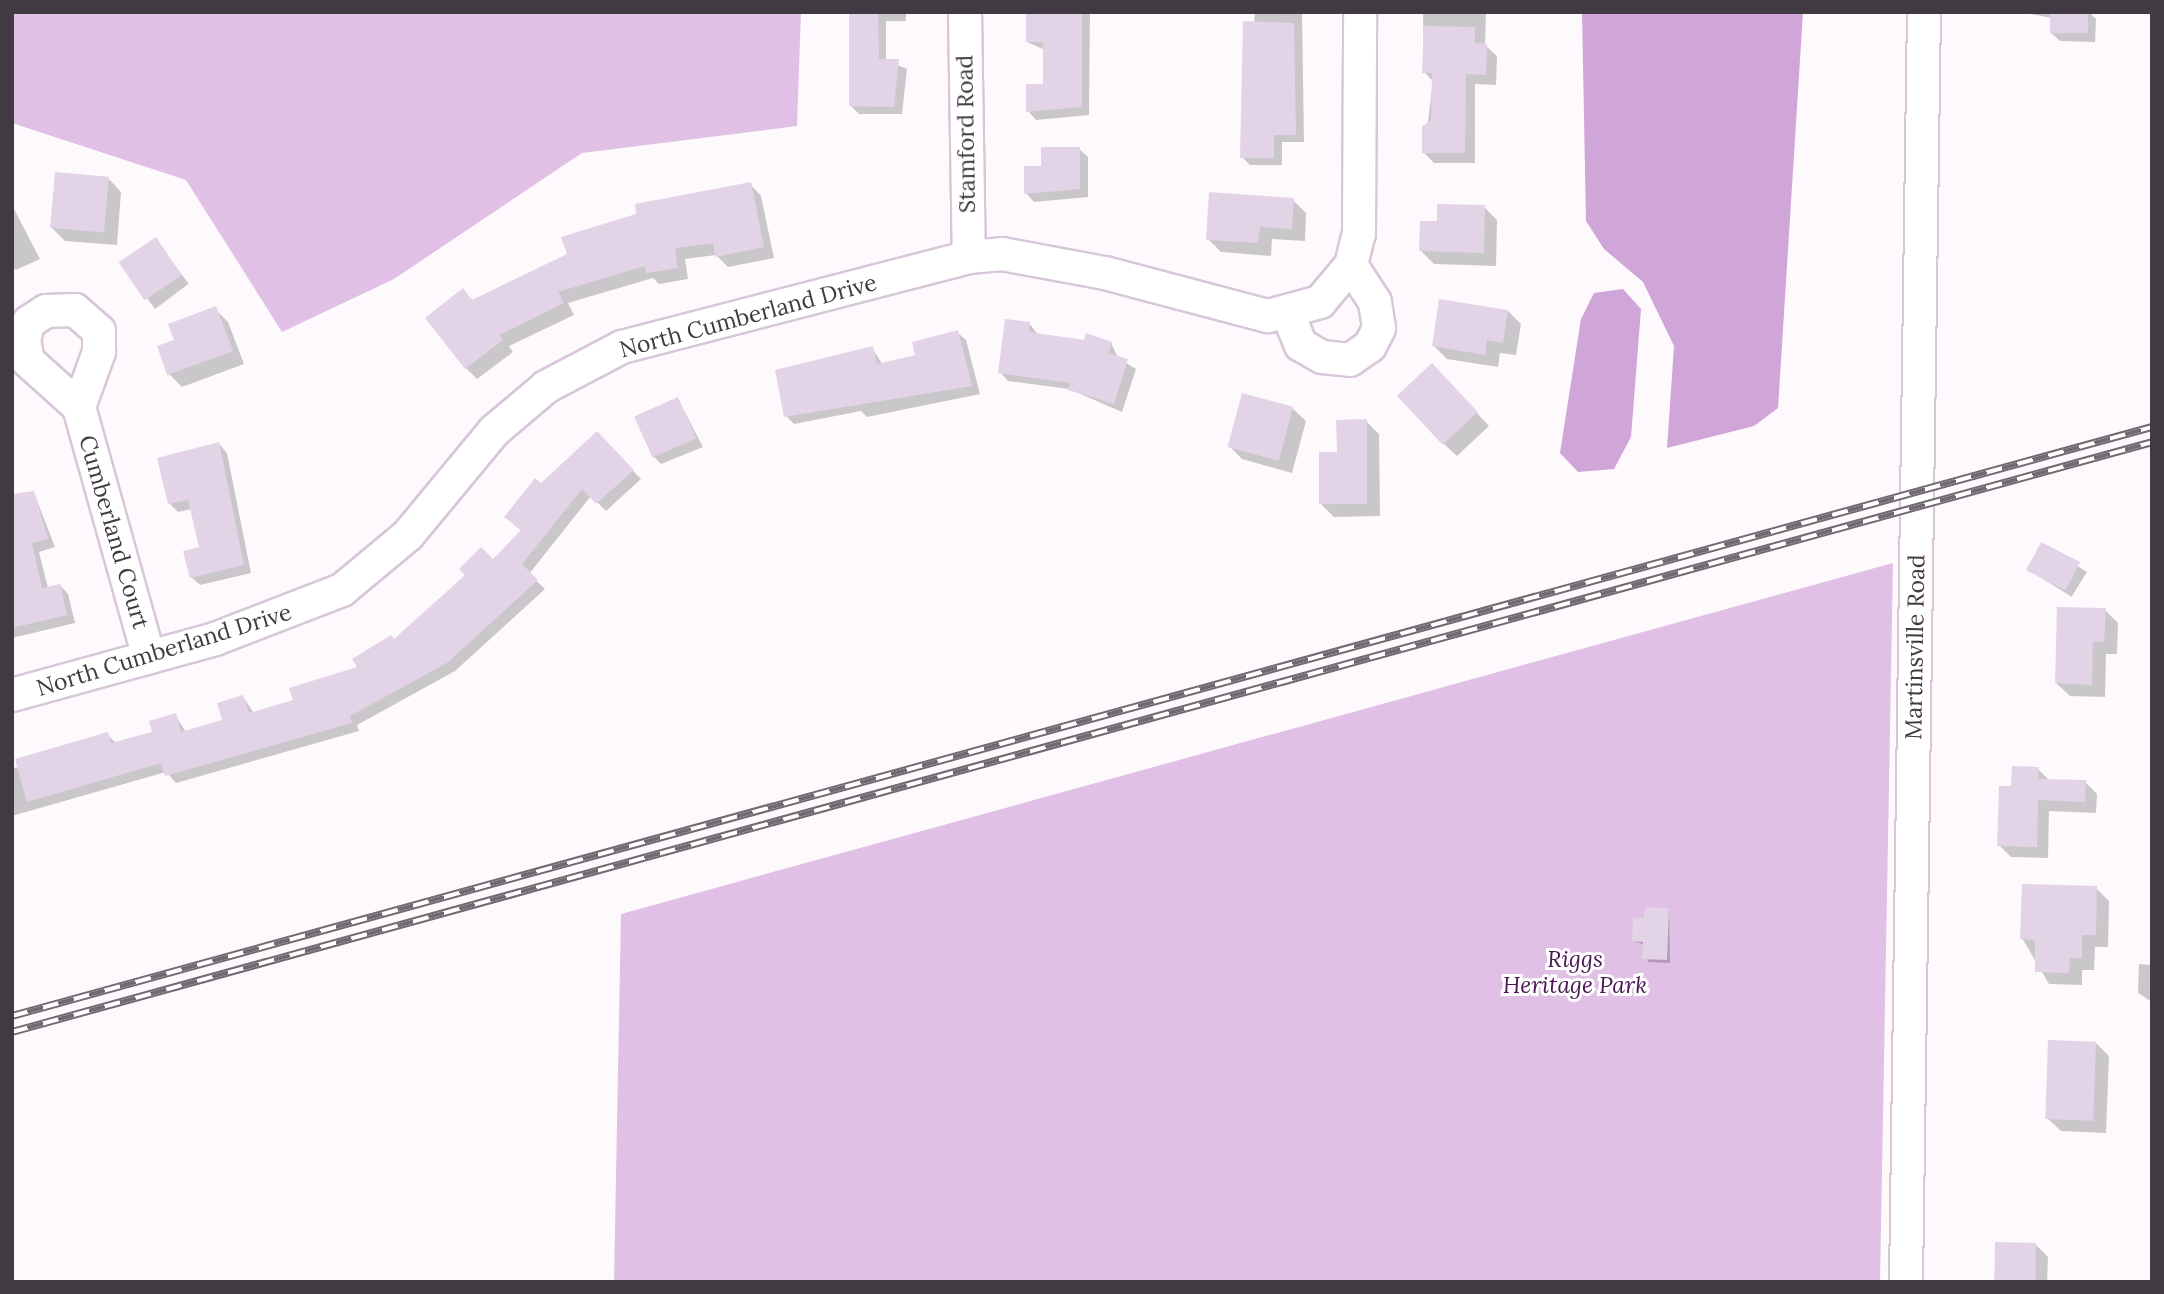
<!DOCTYPE html>
<style>
body{margin:0}
#map{position:relative;width:2164px;height:1294px;overflow:hidden;background:#fdf9fd;font-family:Lora,serif}
div>[style]{position:absolute}
[style*='--x']{left:calc(var(--x)*1px);top:calc(var(--y)*1px);width:calc(var(--w)*1px);rotate:calc(var(--a)*1deg)}
.green>*{inset:0;background:#e0c0e5}
.water>*{inset:0;background:#d0a5d7}
.shadow>*{inset:0;background:#0003;transform-origin:0 0}
.building>*{inset:0;background:#e3d3e6;transform-origin:0 0}
.roads{filter:drop-shadow(2px 0 #d7c7d9) drop-shadow(-2px 0 #d7c7d9) drop-shadow(0 2px #d7c7d9) drop-shadow(0 -2px #d7c7d9)}
.minor>*{height:32px;margin:-16px;padding:0 16px;transform-origin:16px;border-radius:16px;background:#fff}
.rail>*{height:8px;margin-top:-4px;transform-origin:0;background:repeating-linear-gradient(90deg,#fff 0 16px,#716a71 0 32px);box-sizing:border-box;border-block:2px solid #716a71}
span{translate:-50% -50%;white-space:nowrap;text-align:center;line-height:1.15;-webkit-text-stroke:6px #fff;paint-order:stroke}
.street-label{font-size:23px;color:#413a42}
.park-label{font-size:23px;color:#4b1754;font-style:italic}
.frame{position:absolute;inset:0;border:14px solid #413a42;pointer-events:none}
</style>
<div id="map">
<div class="green">
<div style="clip-path:polygon(12px 12px,801px 12px,797px 126px,582px 153px,394px 279px,282px 332px,186px 180px,12px 123px)"></div>
<div style="clip-path:polygon(1893px 563px,1880px 1282px,614px 1282px,621px 914px)"></div>
</div>
<div class="water">
<div style="clip-path:polygon(1582px 12px,1803px 12px,1778px 408px,1754px 426px,1667px 448px,1674px 346px,1643px 282px,1604px 249px,1586px 221px)"></div>
<div style="clip-path:polygon(1623px 289px,1641px 309px,1631px 437px,1614px 469px,1578px 472px,1560px 453px,1581px 319px,1594px 293px)"></div>
</div>
<div class="shadow">
<div style="clip-path:polygon(851px 12px,906px 12px,906px 21px,886px 21px,886px 60px,907px 69px,902px 114px,859px 114px,850px 105px)"></div>
<div style="clip-path:polygon(1041px 12px,1090px 12px,1089px 115px,1036px 120px,1028px 111px,1044px 86px,1045px 50px,1027px 42px)"></div>
<div style="clip-path:polygon(1255px 12px,1302px 12px,1304px 142px,1282px 142px,1282px 165px,1250px 165px,1242px 157px)"></div>
<div style="clip-path:polygon(1423px 12px,1486px 12px,1485px 45px,1497px 56px,1496px 85px,1475px 84px,1475px 163px,1434px 163px,1424px 153px,1433px 81px,1424px 72px)"></div>
<div style="clip-path:polygon(2020px 12px,2089px 12px,2096px 19px,2095px 42px,2060px 41px,2051px 33px,2052px 18px)"></div>
<div style="clip-path:polygon(1079px 149px,1088px 157px,1088px 197px,1034px 202px,1026px 193px,1043px 168px)"></div>
<div style="clip-path:polygon(108px 178px,121px 192px,117px 245px,65px 241px,52px 228px)"></div>
<div style="clip-path:polygon(750px 184px,761px 196px,774px 258px,728px 267px,716px 255px,685px 259px,688px 279px,659px 284px,653px 278px,568px 303px,574px 315px,509px 346px,513px 352px,477px 379px,466px 368px,463px 291px,474px 301px)"></div>
<div style="clip-path:polygon(1293px 200px,1306px 213px,1305px 241px,1272px 239px,1271px 256px,1221px 252px,1208px 239px)"></div>
<div style="clip-path:polygon(12px 205px,40px 259px,16px 270px,12px 267px)"></div>
<div style="clip-path:polygon(1484px 207px,1497px 220px,1496px 266px,1434px 264px,1421px 251px,1438px 223px)"></div>
<div style="left:155px;top:239px;width:56px;height:42px;rotate:53deg"></div>
<div style="clip-path:polygon(215px 309px,228px 322px,244px 364px,182px 387px,169px 374px,176px 341px)"></div>
<div style="clip-path:polygon(1508px 311px,1521px 324px,1516px 355px,1500px 353px,1498px 367px,1447px 359px,1434px 346px)"></div>
<div style="clip-path:polygon(1030px 324px,1038px 335px,1111px 343px,1118px 358px,1136px 369px,1122px 412px,1069px 389px,1008px 381px,1000px 372px)"></div>
<div style="clip-path:polygon(957px 332px,966px 340px,980px 394px,867px 417px,861px 411px,794px 424px,786px 416px,872px 348px,883px 365px,918px 356px)"></div>
<div style="clip-path:polygon(1445px 378px,1489px 426px,1457px 456px,1444px 444px)"></div>
<div style="clip-path:polygon(678px 399px,703px 447px,661px 464px,653px 456px)"></div>
<div style="clip-path:polygon(1292px 408px,1306px 421px,1292px 473px,1242px 459px,1229px 446px)"></div>
<div style="clip-path:polygon(1366px 421px,1379px 434px,1380px 516px,1334px 517px,1321px 504px,1338px 454px)"></div>
<div style="clip-path:polygon(597px 434px,641px 479px,606px 511px,591px 496px,529px 574px,545px 589px,455px 671px,357px 725px,359px 731px,176px 783px,166px 772px,12px 816px,12px 769px,107px 734px,116px 743px,154px 733px,175px 715px,186px 732px,224px 721px,243px 697px,254px 713px,295px 701px,359px 668px,493px 561px,522px 531px,514px 525px,541px 486px)"></div>
<div style="clip-path:polygon(219px 444px,227px 453px,251px 573px,200px 585px,191px 577px,201px 548px,192px 509px,178px 512px,170px 504px)"></div>
<div style="clip-path:polygon(34px 493px,55px 547px,39px 552px,48px 588px,60px 585px,68px 594px,75px 623px,12px 638px,12px 580px)"></div>
<div style="left:2042px;top:544px;width:53px;height:29px;rotate:32deg"></div>
<div style="clip-path:polygon(2105px 610px,2118px 623px,2117px 654px,2106px 654px,2105px 697px,2070px 696px,2056px 683px)"></div>
<div style="clip-path:polygon(2038px 769px,2050px 781px,2085px 782px,2097px 794px,2096px 813px,2049px 811px,2048px 858px,2011px 857px,1999px 845px)"></div>
<div style="clip-path:polygon(2096px 888px,2109px 901px,2108px 947px,2095px 947px,2094px 970px,2082px 970px,2082px 985px,2049px 984px,2022px 938px)"></div>
<div style="clip-path:polygon(1669px 909px,1670px 963px,1648px 962px,1645px 945px,1634px 941px)"></div>
<div style="clip-path:polygon(2139px 964px,2152px 965px,2152px 1002px,2138px 993px)"></div>
<div style="clip-path:polygon(2096px 1043px,2109px 1056px,2106px 1133px,2061px 1131px,2047px 1118px)"></div>
<div style="clip-path:polygon(2036px 1245px,2048px 1257px,2047px 1282px,1996px 1282px)"></div>
</div>
<div class="building">
<div style="clip-path:polygon(849px 12px,878px 12px,879px 59px,899px 59px,894px 107px,849px 106px)"></div>
<div style="clip-path:polygon(1082px 12px,1082px 107px,1026px 112px,1026px 84px,1043px 84px,1043px 42px,1026px 42px,1026px 14px)"></div>
<div style="left:2050px;top:12px;width:38px;height:21px"></div>
<div style="clip-path:polygon(1243px 21px,1294px 23px,1296px 135px,1274px 135px,1274px 158px,1240px 158px)"></div>
<div style="clip-path:polygon(1424px 26px,1475px 27px,1475px 43px,1487px 44px,1486px 75px,1466px 74px,1465px 153px,1422px 153px,1422px 126px,1431px 121px,1432px 73px,1422px 73px)"></div>
<div style="clip-path:polygon(1041px 147px,1080px 147px,1080px 189px,1024px 194px,1024px 166px,1041px 166px)"></div>
<div style="left:55px;top:172px;width:54px;height:56px;rotate:5deg"></div>
<div style="clip-path:polygon(751px 182px,764px 247px,715px 257px,713px 243px,675px 248px,678px 268px,646px 273px,645px 266px,558px 292px,564px 303px,499px 335px,503px 340px,465px 369px,425px 318px,463px 288px,472px 300px,567px 254px,561px 237px,636px 214px,635px 204px)"></div>
<div style="clip-path:polygon(1209px 192px,1294px 198px,1292px 229px,1260px 227px,1258px 243px,1206px 240px)"></div>
<div style="clip-path:polygon(1437px 204px,1485px 205px,1484px 253px,1419px 251px,1420px 221px,1437px 221px)"></div>
<div style="left:156px;top:237px;width:46px;height:45px;rotate:56deg"></div>
<div style="clip-path:polygon(1439px 299px,1508px 310px,1503px 343px,1487px 340px,1485px 355px,1432px 346px)"></div>
<div style="clip-path:polygon(216px 306px,233px 351px,167px 375px,157px 346px,174px 340px,168px 324px)"></div>
<div style="clip-path:polygon(1005px 319px,1030px 322px,1029px 332px,1084px 340px,1086px 333px,1112px 342px,1109px 353px,1128px 359px,1114px 404px,1068px 390px,1070px 383px,998px 373px)"></div>
<div style="clip-path:polygon(958px 330px,972px 386px,784px 417px,775px 370px,873px 346px,877px 364px,915px 355px,912px 342px)"></div>
<div style="left:1432px;top:363px;width:67px;height:48px;rotate:47deg"></div>
<div style="left:1242px;top:393px;width:53px;height:56px;rotate:15deg"></div>
<div style="left:678px;top:397px;width:45px;height:48px;rotate:66deg"></div>
<div style="clip-path:polygon(1367px 419px,1367px 504px,1319px 504px,1319px 452px,1337px 452px,1336px 420px)"></div>
<div style="clip-path:polygon(597px 431px,634px 470px,596px 504px,582px 489px,522px 564px,538px 580px,447px 663px,350px 716px,352px 723px,165px 776px,161px 763px,27px 802px,15px 759px,108px 732px,111px 743px,152px 732px,149px 721px,176px 713px,181px 732px,222px 720px,217px 703px,243px 695px,249px 713px,293px 700px,289px 688px,357px 667px,352px 659px,391px 635px,394px 639px,465px 575px,459px 569px,481px 547px,493px 559px,521px 530px,504px 517px,535px 478px,541px 483px)"></div>
<div style="clip-path:polygon(219px 442px,244px 565px,190px 578px,183px 551px,199px 547px,188px 500px,168px 504px,157px 458px)"></div>
<div style="clip-path:polygon(34px 491px,48px 539px,32px 543px,42px 588px,60px 584px,67px 615px,12px 628px,12px 494px)"></div>
<div style="left:2041px;top:542px;width:44px;height:32px;rotate:27deg"></div>
<div style="clip-path:polygon(2057px 607px,2106px 608px,2104px 642px,2093px 642px,2092px 685px,2055px 683px)"></div>
<div style="clip-path:polygon(2012px 766px,2039px 767px,2038px 779px,2086px 780px,2085px 802px,2038px 800px,2037px 847px,1997px 846px,1999px 786px,2011px 786px)"></div>
<div style="clip-path:polygon(2022px 884px,2097px 886px,2096px 935px,2082px 935px,2082px 958px,2070px 958px,2069px 973px,2035px 972px,2035px 940px,2020px 939px)"></div>
<div style="clip-path:polygon(1645px 907px,1669px 908px,1667px 960px,1642px 959px,1643px 942px,1632px 941px,1633px 917px,1644px 918px)"></div>
<div style="left:2048px;top:1040px;width:48px;height:79px;rotate:2deg"></div>
<div style="left:1995px;top:1242px;width:41px;height:40px;rotate:1deg"></div>
</div>
<div class="roads">
<div class="minor">
<div style="--x:965;--y:12;--w:245;--a:89.1"></div>
<div style="--x:1289;--y:316;--w:31;--a:68"></div>
<div style="--x:1301;--y:345;--w:24;--a:30"></div>
<div style="--x:1322;--y:357;--w:28;--a:6"></div>
<div style="--x:1350;--y:360;--w:24;--a:-35"></div>
<div style="--x:1370;--y:346;--w:20;--a:-63"></div>
<div style="--x:1379;--y:328;--w:26;--a:-99"></div>
<div style="--x:1375;--y:302;--w:44;--a:-123"></div>
<div style="--x:79;--y:407;--w:59;--a:-70"></div>
<div style="--x:99;--y:352;--w:21;--a:-90"></div>
<div style="--x:99;--y:331;--w:32;--a:-139"></div>
<div style="--x:75;--y:310;--w:29;--a:178"></div>
<div style="--x:46;--y:311;--w:20;--a:147"></div>
<div style="--x:29;--y:322;--w:18;--a:106"></div>
<div style="--x:24;--y:339;--w:22;--a:80"></div>
<div style="--x:28;--y:361;--w:69;--a:42"></div>
<div style="--x:79;--y:407;--w:260;--a:74.4"></div>
<div style="--x:12;--y:695;--w:211;--a:-15.4"></div>
<div style="--x:215;--y:639;--w:136;--a:-21.1"></div>
<div style="--x:342;--y:590;--w:86;--a:-39.8"></div>
<div style="--x:408;--y:535;--w:135;--a:-50.4"></div>
<div style="--x:494;--y:431;--w:68;--a:-40.2"></div>
<div style="--x:546;--y:387;--w:86;--a:-27.8"></div>
<div style="--x:622;--y:347;--w:358;--a:-14.5"></div>
<div style="--x:969;--y:257;--w:33;--a:-5"></div>
<div style="--x:1002;--y:254;--w:105;--a:10.5"></div>
<div style="--x:1105;--y:273;--w:169;--a:14.8"></div>
<div style="--x:1268;--y:316;--w:54;--a:-15.1"></div>
<div style="--x:1320;--y:302;--w:48;--a:-50"></div>
<div style="--x:1351;--y:265;--w:32;--a:-76"></div>
<div style="--x:1359;--y:234;--w:222;--a:-89.7"></div>
<div style="--x:1906;--y:1282;--w:1270;--a:-89.19"></div>
</div>
</div>
<div class="rail">
<div style="--x:12;--y:1016;--w:2220;--a:-15.39"></div>
<div style="--x:12;--y:1032;--w:2220;--a:-15.41"></div>
</div>
<div class="street-label">
<span style="left:966px;top:134px;rotate:-91deg">Stamford Road</span>
<span style="left:748px;top:316px;rotate:-15deg">North Cumberland Drive</span>
<span style="left:114px;top:532px;rotate:74deg">Cumberland Court</span>
<span style="left:1915px;top:647px;rotate:-89deg">Martinsville Road</span>
<span style="left:164px;top:650px;rotate:-17deg">North Cumberland Drive</span>
</div>
<div class="park-label">
<span style="left:1575px;top:972px">Riggs<br>Heritage Park</span>
</div>
<div class="frame"></div>
</div>
